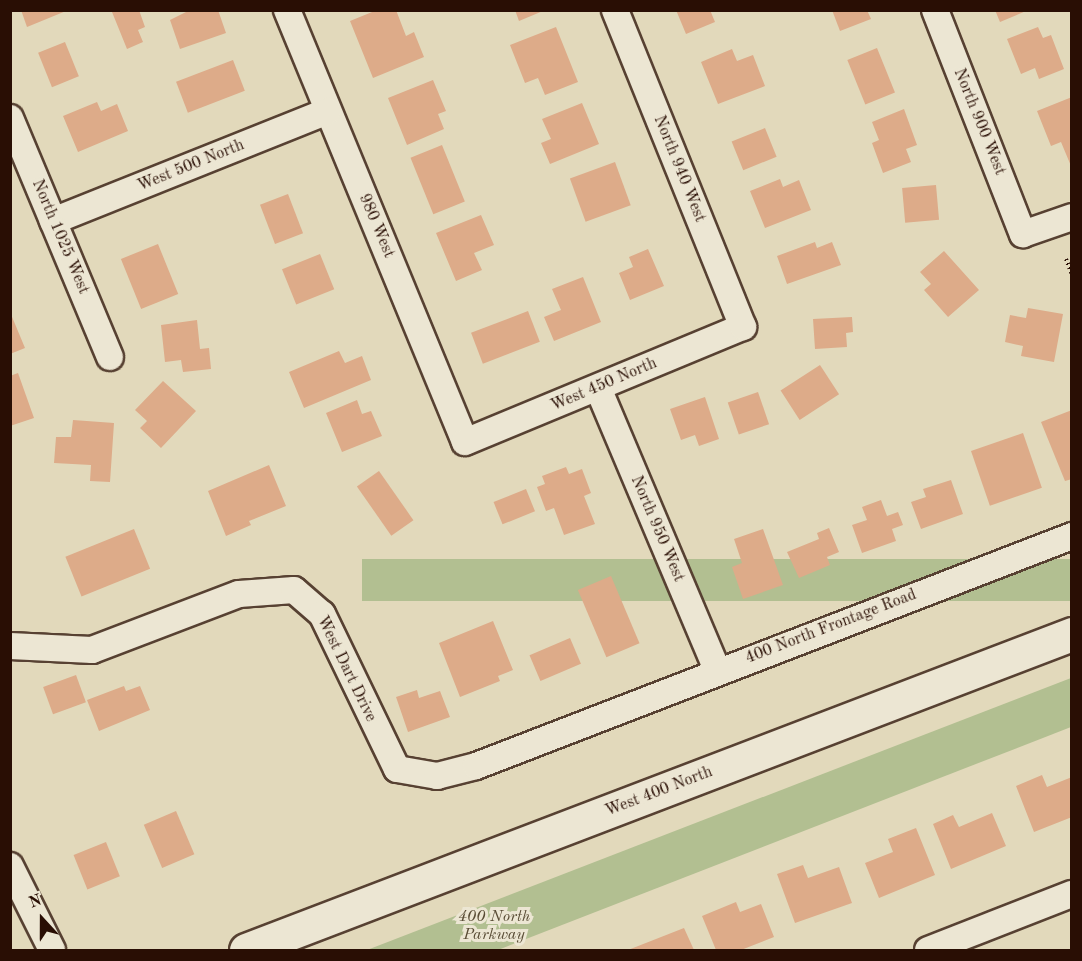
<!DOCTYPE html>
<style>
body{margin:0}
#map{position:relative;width:1082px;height:961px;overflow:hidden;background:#e2d9bb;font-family:"Old Standard TT",serif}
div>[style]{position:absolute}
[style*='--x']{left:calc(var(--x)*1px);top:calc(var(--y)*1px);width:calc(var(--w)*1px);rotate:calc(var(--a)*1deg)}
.green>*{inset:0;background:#b2bf91;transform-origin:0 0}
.building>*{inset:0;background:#ddab89;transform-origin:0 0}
.path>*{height:4px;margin-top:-2px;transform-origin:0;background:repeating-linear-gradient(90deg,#290e04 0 1.5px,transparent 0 4.5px)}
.roads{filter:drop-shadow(2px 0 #574132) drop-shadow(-2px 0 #574132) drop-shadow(0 2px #574132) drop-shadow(0 -2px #574132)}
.street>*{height:26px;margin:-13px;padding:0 13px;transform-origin:13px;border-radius:13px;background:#ece6d3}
.secondary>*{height:33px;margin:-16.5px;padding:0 16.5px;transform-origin:16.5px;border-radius:16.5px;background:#ece6d3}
span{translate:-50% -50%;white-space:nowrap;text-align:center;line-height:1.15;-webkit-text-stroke:6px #ece6d3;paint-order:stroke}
.street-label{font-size:16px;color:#290e04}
.park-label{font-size:16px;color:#594c35;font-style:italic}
.frame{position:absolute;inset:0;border:12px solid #290e04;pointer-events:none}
.north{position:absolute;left:12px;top:889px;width:60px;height:60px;-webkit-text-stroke:4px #ece6d3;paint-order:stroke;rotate:339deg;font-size:16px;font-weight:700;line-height:24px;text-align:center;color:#290e04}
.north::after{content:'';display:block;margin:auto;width:21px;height:27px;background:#290e04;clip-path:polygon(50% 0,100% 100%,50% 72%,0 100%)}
</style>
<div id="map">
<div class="green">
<div style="left:1071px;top:559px;width:42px;height:709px;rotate:90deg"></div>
<div style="clip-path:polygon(1071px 678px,1071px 727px,498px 950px,367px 950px)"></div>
</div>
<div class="building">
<div style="clip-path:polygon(21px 10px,66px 10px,66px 11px,27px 27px)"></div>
<div style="clip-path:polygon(115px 10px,139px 10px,145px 27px,138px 30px,143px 42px,127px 49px,112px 12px)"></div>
<div style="clip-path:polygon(190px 10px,218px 10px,226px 33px,180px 49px,170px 20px)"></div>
<div style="clip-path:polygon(377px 10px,396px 10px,406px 36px,414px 32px,424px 57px,373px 78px,350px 21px)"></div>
<div style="clip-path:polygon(515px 10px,543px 10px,543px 11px,519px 21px)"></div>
<div style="clip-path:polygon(676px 10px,710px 10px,715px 22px,686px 34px)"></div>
<div style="clip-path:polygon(832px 10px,867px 10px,871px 19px,840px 31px)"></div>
<div style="clip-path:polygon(995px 10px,1026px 10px,1026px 11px,1000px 22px)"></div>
<div style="clip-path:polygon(556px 27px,578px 82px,545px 95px,538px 78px,525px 83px,510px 45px)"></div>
<div style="clip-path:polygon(1038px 27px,1043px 38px,1051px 35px,1064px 69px,1039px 79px,1035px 68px,1021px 74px,1007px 39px)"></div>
<div style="left:65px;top:42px;width:37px;height:29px;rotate:68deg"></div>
<div style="left:877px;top:48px;width:48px;height:32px;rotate:68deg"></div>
<div style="clip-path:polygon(732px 49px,737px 61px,753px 55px,765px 86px,718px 104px,701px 62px)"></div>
<div style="left:233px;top:60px;width:33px;height:61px;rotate:69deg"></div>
<div style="clip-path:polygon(433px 80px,446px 111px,438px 114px,444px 129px,407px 145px,388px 98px)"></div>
<div style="clip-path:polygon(1072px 97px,1072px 166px,1071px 166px,1061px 142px,1051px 146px,1037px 111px)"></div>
<div style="clip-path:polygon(97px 102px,101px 111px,117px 104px,128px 131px,78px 152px,63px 116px)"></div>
<div style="clip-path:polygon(582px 103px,599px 144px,550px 164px,541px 143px,551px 139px,542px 119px)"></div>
<div style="clip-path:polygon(904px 109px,917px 145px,906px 149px,911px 162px,883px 173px,872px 143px,879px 140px,872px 122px)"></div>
<div style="left:765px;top:128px;width:31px;height:36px;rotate:68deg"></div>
<div style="left:442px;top:145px;width:61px;height:34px;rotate:68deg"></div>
<div style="left:615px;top:162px;width:46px;height:48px;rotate:70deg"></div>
<div style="clip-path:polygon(780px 179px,783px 187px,799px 180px,811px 210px,765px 228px,750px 191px)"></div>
<div style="left:936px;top:185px;width:35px;height:34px;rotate:85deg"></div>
<div style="left:288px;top:194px;width:42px;height:30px;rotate:69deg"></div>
<div style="clip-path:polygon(481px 215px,494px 245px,474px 253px,482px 270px,456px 281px,436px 233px)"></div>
<div style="clip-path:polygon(815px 242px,817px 248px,832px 242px,841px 265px,787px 284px,777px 256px)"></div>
<div style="left:158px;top:244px;width:54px;height:40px;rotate:68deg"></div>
<div style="clip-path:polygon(648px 249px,664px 286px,630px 300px,619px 273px,633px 267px,629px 257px)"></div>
<div style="clip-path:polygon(944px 251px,979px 290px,948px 317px,924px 290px,931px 284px,920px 272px)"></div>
<div style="left:320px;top:254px;width:38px;height:41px;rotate:68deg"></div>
<div style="clip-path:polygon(583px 277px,601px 322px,554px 341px,544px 317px,561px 310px,552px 289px)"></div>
<div style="clip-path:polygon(1028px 308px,1063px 314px,1054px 362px,1021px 356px,1023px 346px,1005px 342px,1010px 315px,1026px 318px)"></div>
<div style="left:528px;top:311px;width:33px;height:61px;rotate:69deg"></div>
<div style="clip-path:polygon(10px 312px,25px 348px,10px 354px)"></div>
<div style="clip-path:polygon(852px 317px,853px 332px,846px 333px,847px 347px,815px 349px,813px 319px)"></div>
<div style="clip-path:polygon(197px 320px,200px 349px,209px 348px,211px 369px,183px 372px,181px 360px,165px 362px,161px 325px)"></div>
<div style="clip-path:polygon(339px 351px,345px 363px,362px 356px,371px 380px,304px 408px,289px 372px)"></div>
<div style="left:820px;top:365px;width:35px;height:47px;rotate:57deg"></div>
<div style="clip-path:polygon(18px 373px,34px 418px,10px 426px,10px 376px)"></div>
<div style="clip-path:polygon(163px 381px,196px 411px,161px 448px,140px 428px,147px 421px,135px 410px)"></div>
<div style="left:758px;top:392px;width:34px;height:32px;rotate:71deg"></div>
<div style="clip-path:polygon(705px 397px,719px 439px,699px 446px,695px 435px,681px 440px,670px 409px)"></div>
<div style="clip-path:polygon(357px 400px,362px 414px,371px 411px,382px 436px,342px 452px,326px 413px)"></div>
<div style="clip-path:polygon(1072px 410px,1072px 479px,1065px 481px,1041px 422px)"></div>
<div style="clip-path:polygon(73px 420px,114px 423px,110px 482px,90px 481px,91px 465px,54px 463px,56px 437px,71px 437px)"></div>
<div style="left:1023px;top:433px;width:58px;height:55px;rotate:71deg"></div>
<div style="clip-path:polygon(269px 465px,286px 506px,249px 521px,251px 525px,226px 536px,208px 491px)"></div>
<div style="clip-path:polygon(566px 467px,569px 474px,582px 469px,591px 493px,584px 496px,595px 524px,564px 535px,554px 508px,546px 511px,537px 487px,545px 484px,542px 476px)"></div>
<div style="left:379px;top:471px;width:60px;height:27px;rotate:55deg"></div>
<div style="clip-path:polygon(951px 480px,963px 514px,921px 529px,911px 502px,926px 497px,923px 489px)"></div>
<div style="left:526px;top:489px;width:24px;height:35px;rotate:68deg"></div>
<div style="clip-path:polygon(881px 500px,887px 516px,898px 512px,903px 525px,892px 529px,896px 541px,862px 553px,852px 525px,867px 520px,862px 507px)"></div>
<div style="clip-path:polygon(829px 528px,839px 552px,827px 557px,830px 565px,799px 578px,787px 552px,819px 539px,817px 533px)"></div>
<div style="left:134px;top:529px;width:43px;height:74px;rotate:68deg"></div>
<div style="clip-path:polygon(763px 529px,783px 585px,743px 599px,732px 567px,742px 563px,734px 539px)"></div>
<div style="left:611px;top:576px;width:73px;height:36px;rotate:67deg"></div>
<div style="clip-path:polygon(493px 621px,513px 670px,498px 676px,500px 681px,460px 697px,439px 643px)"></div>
<div style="left:570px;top:638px;width:28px;height:44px;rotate:67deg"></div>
<div style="left:76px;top:675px;width:29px;height:35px;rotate:70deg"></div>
<div style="clip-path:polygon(124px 686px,126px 691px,140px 686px,150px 710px,99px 731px,87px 700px)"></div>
<div style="clip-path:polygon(417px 690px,419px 698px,440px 691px,450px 717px,408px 732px,396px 697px)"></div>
<div style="clip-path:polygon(1042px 775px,1047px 787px,1072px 777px,1072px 817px,1034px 832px,1016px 786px)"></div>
<div style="left:176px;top:811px;width:47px;height:35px;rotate:67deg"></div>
<div style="clip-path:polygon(992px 813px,1006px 846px,951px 869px,933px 824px,953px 815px,959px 827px)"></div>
<div style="clip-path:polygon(916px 828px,935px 875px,879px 898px,865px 863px,893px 852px,888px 839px)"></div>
<div style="left:106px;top:842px;width:37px;height:35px;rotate:68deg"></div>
<div style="clip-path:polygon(803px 865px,808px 878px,839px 867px,852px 903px,795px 923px,777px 874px)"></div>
<div style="clip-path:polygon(736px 902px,740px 912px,761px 904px,774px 937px,741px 950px,716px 950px,702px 916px)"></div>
<div style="clip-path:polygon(684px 928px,694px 950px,628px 950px)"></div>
</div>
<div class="path">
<div style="--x:1066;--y:259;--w:17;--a:69"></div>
</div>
<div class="roads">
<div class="street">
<div style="--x:287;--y:10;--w:467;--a:67.6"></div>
<div style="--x:465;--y:442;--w:301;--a:-22.5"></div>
<div style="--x:743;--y:327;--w:342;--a:-112"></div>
<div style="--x:935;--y:10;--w:241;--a:68.6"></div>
<div style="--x:1023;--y:234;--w:52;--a:-19.1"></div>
<div style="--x:10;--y:118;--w:259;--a:67.3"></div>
<div style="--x:53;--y:221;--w:296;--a:-21.8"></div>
<div style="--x:598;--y:388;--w:306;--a:67.1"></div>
<div style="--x:10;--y:646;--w:82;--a:2.8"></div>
<div style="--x:92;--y:650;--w:157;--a:-20.9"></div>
<div style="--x:239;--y:594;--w:55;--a:-4.2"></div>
<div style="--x:294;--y:590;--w:37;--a:41"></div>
<div style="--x:322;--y:614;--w:172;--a:64.2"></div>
<div style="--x:397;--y:769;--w:41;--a:9.9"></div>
<div style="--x:437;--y:776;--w:40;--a:-14.4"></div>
<div style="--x:476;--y:766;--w:639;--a:-21.1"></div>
<div style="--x:10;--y:866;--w:94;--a:63.4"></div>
<div style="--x:928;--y:950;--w:155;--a:-21.3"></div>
</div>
<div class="secondary">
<div style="--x:246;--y:950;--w:884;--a:-20.94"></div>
</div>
</div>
<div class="street-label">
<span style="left:979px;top:122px;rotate:68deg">North 900 West</span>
<span style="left:191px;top:166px;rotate:-22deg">West 500 North</span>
<span style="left:679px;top:169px;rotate:68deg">North 940 West</span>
<span style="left:376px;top:226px;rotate:67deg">980 West</span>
<span style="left:60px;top:237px;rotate:67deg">North 1025 West</span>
<span style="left:604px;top:385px;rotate:-23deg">West 450 North</span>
<span style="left:657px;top:529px;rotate:67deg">North 950 West</span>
<span style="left:831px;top:627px;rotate:-21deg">400 North Frontage Road</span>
<span style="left:346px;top:669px;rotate:64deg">West Dart Drive</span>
<span style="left:659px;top:792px;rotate:-21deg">West 400 North</span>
</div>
<div class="park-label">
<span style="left:494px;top:926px">400 North<br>Parkway</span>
</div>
<div class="frame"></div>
<div class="north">N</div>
</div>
